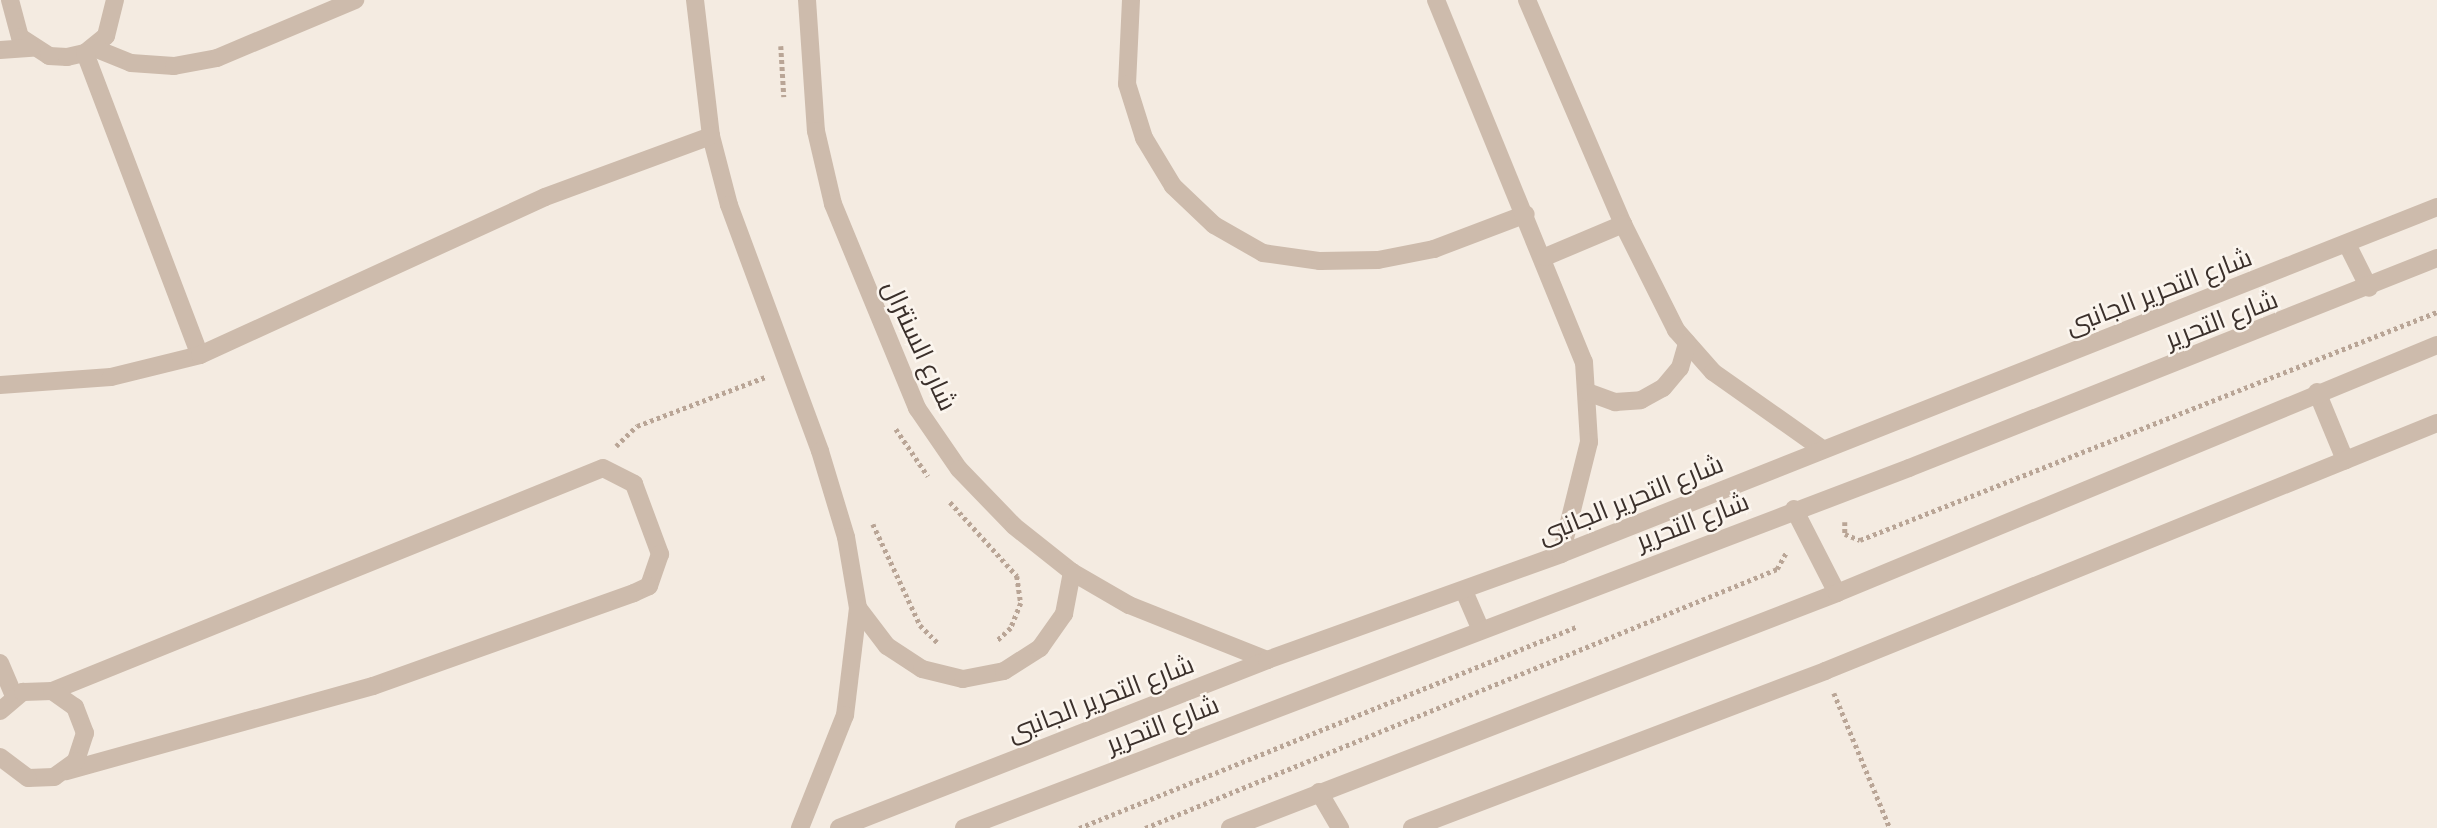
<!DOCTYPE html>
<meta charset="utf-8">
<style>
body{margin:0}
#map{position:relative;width:2437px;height:828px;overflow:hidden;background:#f4ebe1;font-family:"Exo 2",Cairo,sans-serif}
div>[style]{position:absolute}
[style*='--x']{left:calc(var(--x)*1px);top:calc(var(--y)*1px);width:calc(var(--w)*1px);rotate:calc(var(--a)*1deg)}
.path>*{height:4.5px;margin-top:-2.25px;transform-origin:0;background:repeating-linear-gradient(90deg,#b9a596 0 3.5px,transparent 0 7px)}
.minor>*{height:18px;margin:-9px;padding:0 9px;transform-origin:9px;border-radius:9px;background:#cdbbac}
span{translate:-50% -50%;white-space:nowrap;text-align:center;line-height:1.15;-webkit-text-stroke:5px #fbf5ee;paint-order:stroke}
.street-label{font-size:26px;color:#3b302b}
</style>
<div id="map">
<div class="path">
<div style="--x:781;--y:46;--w:51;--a:86.6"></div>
<div style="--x:896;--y:429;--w:57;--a:55.8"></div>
<div style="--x:616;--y:446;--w:29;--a:-44"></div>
<div style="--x:637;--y:426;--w:137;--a:-20.9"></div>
<div style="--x:950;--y:502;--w:100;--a:47.8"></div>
<div style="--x:1017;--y:576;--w:27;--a:82"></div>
<div style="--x:1021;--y:603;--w:27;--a:112"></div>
<div style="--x:1011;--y:628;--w:19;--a:137"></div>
<div style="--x:1845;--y:522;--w:12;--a:90"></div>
<div style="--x:1845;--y:534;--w:16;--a:22"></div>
<div style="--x:1860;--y:540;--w:620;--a:-21.56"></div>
<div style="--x:873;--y:524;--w:111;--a:65"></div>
<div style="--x:920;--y:625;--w:27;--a:45"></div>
<div style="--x:1834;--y:693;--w:146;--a:67.5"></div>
<div style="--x:1079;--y:828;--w:536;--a:-22.02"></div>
<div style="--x:1145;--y:828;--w:683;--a:-22.28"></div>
<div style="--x:1777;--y:569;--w:18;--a:-61"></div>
</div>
<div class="minor">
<div style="--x:10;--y:0;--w:38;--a:75"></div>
<div style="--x:20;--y:37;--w:35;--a:33"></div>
<div style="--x:49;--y:56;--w:18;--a:3"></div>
<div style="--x:67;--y:57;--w:18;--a:-13"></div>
<div style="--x:85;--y:53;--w:27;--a:-39"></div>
<div style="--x:106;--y:36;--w:37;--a:-76"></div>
<div style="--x:695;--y:0;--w:137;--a:83.3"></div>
<div style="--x:711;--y:136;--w:71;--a:75.4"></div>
<div style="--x:729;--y:205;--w:262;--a:69.7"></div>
<div style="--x:820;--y:451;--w:90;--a:73.2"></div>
<div style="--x:846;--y:537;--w:72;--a:80.4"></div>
<div style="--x:858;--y:608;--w:108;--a:96.9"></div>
<div style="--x:845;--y:715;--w:122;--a:111.7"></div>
<div style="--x:807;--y:0;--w:131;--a:86.1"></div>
<div style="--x:816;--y:131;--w:75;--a:76.9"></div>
<div style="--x:833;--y:204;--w:221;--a:67.6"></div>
<div style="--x:917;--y:408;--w:74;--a:55.5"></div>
<div style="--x:959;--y:469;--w:79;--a:46"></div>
<div style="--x:1014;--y:526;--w:74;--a:38.4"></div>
<div style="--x:1072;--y:572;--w:66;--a:30.1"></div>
<div style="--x:1129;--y:605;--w:149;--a:21.7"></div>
<div style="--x:1131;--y:0;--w:84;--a:92.7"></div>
<div style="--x:1127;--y:84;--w:57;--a:72.5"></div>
<div style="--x:1144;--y:138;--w:56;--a:58.9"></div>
<div style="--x:1173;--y:186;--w:57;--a:43.6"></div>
<div style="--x:1214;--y:225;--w:56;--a:29.7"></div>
<div style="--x:1263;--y:253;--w:58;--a:8"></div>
<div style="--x:1320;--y:261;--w:58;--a:-1"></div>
<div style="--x:1378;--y:260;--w:57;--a:-11.1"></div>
<div style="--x:1434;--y:249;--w:98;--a:-20.8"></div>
<div style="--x:1436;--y:0;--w:391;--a:67.8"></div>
<div style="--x:1584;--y:362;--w:80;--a:86.4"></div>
<div style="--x:1589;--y:442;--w:115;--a:104"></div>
<div style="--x:1527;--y:0;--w:244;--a:66.8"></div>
<div style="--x:1623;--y:224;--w:119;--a:63.4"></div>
<div style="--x:1676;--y:330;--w:56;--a:48.6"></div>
<div style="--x:1713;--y:372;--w:133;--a:35.2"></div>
<div style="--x:94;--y:48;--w:40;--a:22"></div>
<div style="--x:131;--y:63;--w:43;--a:4"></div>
<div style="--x:174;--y:66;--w:44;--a:-10.5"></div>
<div style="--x:217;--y:58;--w:150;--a:-22.8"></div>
<div style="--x:0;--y:50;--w:32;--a:-4"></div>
<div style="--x:85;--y:53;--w:323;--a:69.2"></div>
<div style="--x:2347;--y:244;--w:49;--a:63.4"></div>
<div style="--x:1545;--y:257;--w:85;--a:-22.9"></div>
<div style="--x:0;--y:385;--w:111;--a:-4.1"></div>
<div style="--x:111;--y:377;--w:92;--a:-13.9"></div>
<div style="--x:200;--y:355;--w:379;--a:-24.6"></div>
<div style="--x:545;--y:197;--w:177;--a:-20.2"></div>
<div style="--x:2317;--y:392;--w:74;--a:67.6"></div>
<div style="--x:1590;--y:393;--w:27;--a:20"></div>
<div style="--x:1615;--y:402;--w:26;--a:-4"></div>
<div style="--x:1641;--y:400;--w:25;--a:-29"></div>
<div style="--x:1663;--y:388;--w:26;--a:-50"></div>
<div style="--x:1680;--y:368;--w:26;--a:-74"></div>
<div style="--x:1794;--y:509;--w:94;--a:62.9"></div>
<div style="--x:1464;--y:591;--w:40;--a:66.6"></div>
<div style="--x:858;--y:608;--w:48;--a:52.7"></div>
<div style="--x:887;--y:646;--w:42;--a:33.3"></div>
<div style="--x:922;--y:669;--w:42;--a:13.7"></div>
<div style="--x:963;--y:679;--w:42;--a:-11"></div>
<div style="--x:1004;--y:671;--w:43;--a:-32.6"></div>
<div style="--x:1040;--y:648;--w:42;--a:-54.8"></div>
<div style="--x:1064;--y:614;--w:43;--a:-79.2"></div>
<div style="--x:0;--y:663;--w:36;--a:67"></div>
<div style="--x:52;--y:691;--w:594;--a:-22.03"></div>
<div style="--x:603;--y:468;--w:35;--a:27"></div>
<div style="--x:634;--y:484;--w:75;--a:69.6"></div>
<div style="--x:660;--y:554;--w:34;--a:109"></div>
<div style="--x:649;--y:586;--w:17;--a:155"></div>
<div style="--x:634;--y:593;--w:277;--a:160.4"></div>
<div style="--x:373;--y:686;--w:319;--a:164.5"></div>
<div style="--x:0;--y:711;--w:30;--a:-40"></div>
<div style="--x:23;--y:692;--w:29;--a:-2"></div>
<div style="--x:52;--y:691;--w:28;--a:35"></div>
<div style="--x:75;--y:707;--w:28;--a:69"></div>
<div style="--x:85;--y:733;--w:29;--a:108"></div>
<div style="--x:76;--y:761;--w:27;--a:144"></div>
<div style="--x:54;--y:777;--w:26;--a:178"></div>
<div style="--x:28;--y:778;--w:35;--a:-143"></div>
<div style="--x:1319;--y:792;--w:42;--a:59.7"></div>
<div style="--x:839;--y:828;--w:460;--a:-21.4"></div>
<div style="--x:1267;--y:660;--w:313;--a:-19.8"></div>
<div style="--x:1561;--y:554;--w:942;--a:-21.61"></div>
<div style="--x:964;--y:828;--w:1011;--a:-20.85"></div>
<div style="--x:1909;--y:468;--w:568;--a:-21.69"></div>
<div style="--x:1230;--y:828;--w:651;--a:-21.16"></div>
<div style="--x:1837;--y:593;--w:649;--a:-22.46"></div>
<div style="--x:1412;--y:828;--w:442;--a:-20.8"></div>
<div style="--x:1825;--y:671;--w:660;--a:-22.06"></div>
</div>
<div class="street-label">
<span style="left:2158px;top:290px;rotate:-21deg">شارع التحرير الجانبى</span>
<span style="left:2221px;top:318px;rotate:-21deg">شارع التحرير</span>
<span style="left:921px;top:345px;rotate:65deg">شارع السنترال</span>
<span style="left:1630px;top:498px;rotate:-22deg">شارع التحرير الجانبى</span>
<span style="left:1692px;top:520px;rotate:-21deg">شارع التحرير</span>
<span style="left:1100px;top:697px;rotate:-21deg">شارع التحرير الجانبى</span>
<span style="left:1162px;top:723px;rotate:-21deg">شارع التحرير</span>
</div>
</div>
